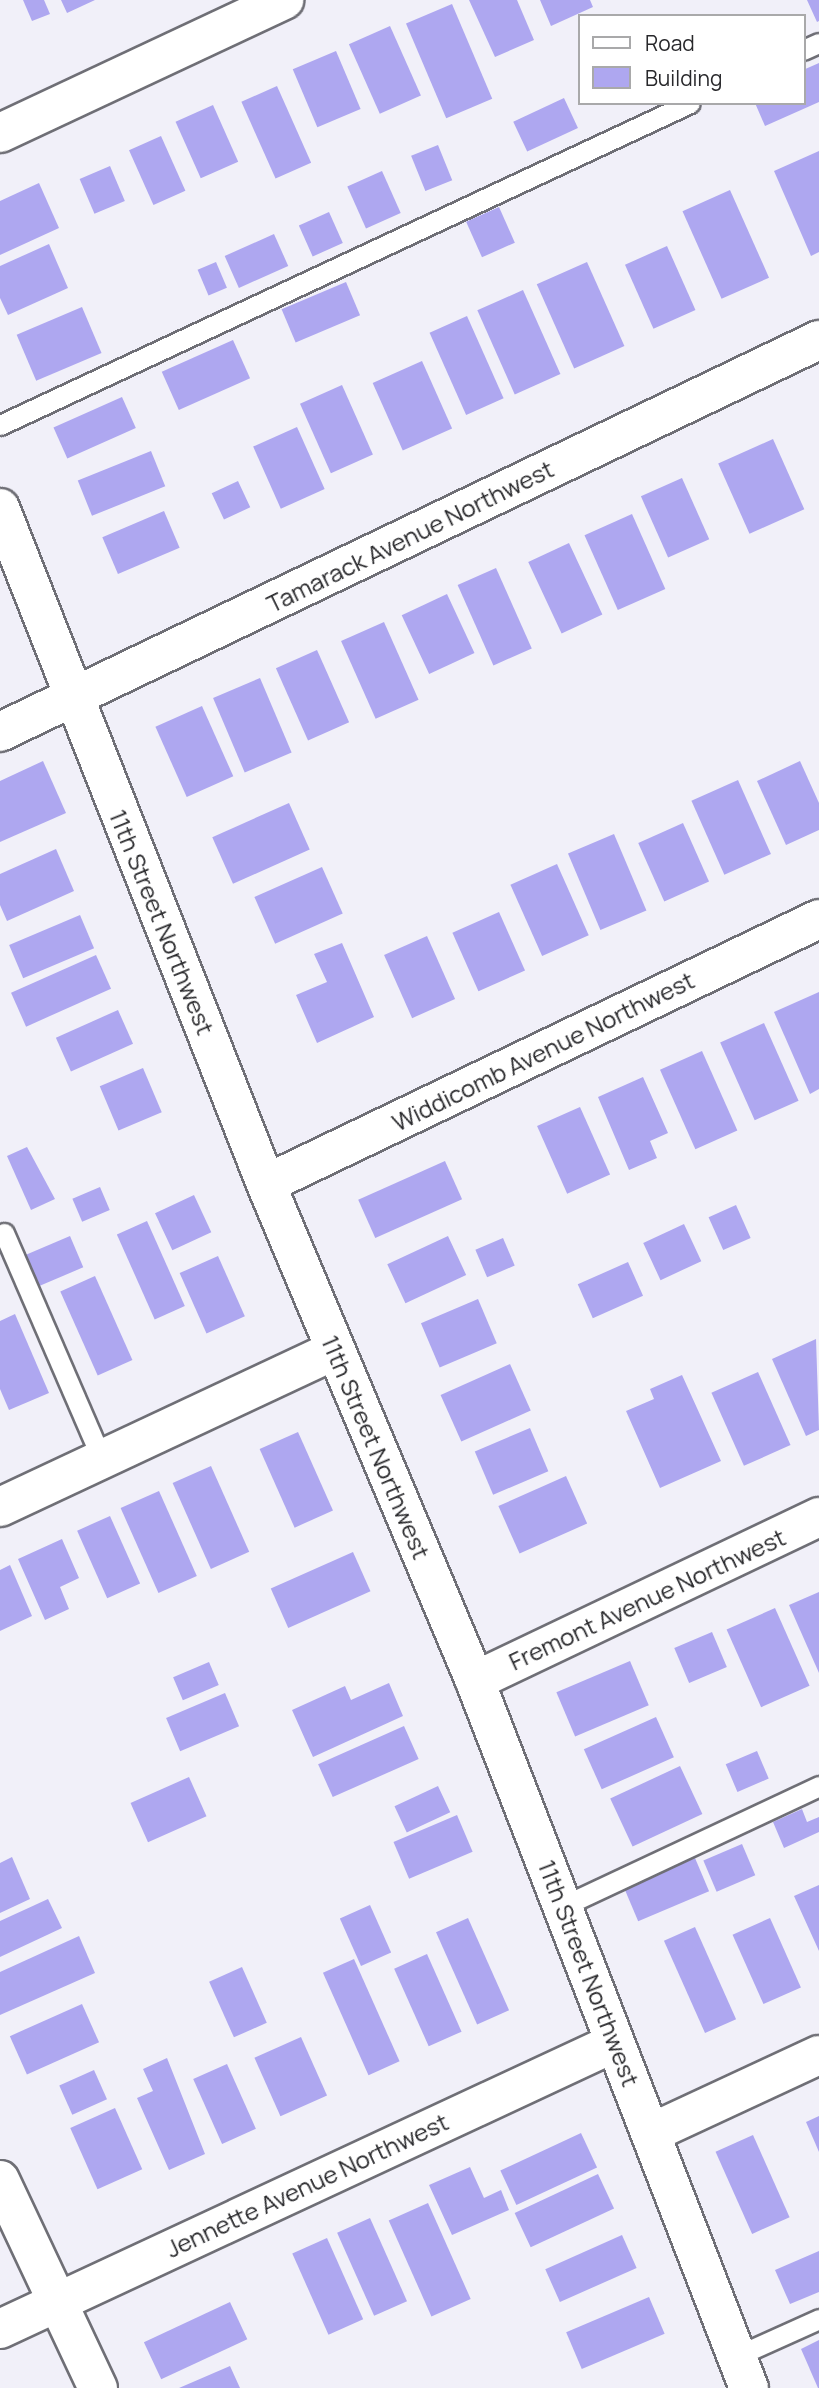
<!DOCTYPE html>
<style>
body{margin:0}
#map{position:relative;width:819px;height:2388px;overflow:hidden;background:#f1f0f9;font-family:Manrope,sans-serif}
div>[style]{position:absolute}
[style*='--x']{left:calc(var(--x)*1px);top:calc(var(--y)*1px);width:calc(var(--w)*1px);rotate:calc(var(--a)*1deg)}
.building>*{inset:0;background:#aea7f0;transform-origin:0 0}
.roads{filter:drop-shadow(2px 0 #6f6f76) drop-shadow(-2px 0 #6f6f76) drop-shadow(0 2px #6f6f76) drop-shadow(0 -2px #6f6f76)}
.service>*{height:19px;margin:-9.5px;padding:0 9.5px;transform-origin:9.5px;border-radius:9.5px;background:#fff}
.minor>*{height:38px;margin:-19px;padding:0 19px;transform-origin:19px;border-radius:19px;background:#fff}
span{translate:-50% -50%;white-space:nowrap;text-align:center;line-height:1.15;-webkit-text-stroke:5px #fff;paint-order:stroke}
.street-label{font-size:24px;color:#28282b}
.legend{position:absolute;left:578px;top:14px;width:228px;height:91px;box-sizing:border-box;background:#fff;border:2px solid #a9a9aa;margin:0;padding:9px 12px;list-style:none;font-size:21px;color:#28282b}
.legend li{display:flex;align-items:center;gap:14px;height:35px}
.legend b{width:35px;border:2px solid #a9a9aa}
</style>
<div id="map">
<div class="building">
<div style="clip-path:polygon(23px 0,44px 0,50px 14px,32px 21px)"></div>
<div style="clip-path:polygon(61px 0,95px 0,67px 13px)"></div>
<div style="clip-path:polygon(469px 0,517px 0,534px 40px,495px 57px)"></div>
<div style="clip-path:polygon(540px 0,590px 0,593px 7px,551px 26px)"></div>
<div style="clip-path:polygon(807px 0,819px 0,819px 21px,817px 22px)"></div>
<div style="left:452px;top:4px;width:103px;height:50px;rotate:67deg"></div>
<div style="left:390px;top:26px;width:76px;height:45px;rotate:66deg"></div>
<div style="left:336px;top:51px;width:63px;height:47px;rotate:67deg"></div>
<div style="clip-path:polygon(819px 63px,819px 102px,765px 126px,755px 103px,803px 103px,803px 70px)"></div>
<div style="left:277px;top:86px;width:84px;height:39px;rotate:66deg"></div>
<div style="left:564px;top:98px;width:33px;height:56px;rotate:65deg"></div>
<div style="left:213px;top:105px;width:62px;height:41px;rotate:66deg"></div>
<div style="left:161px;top:136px;width:60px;height:35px;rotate:66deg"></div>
<div style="left:438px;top:145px;width:38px;height:29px;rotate:68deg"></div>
<div style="clip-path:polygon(819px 151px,819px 252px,811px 256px,774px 171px)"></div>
<div style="left:110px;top:166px;width:38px;height:33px;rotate:67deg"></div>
<div style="left:382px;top:171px;width:46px;height:38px;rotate:66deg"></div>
<div style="clip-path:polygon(39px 183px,59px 228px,0 255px,0 201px)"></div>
<div style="left:730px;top:190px;width:96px;height:52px;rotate:66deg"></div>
<div style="left:499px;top:207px;width:39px;height:36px;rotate:66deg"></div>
<div style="left:329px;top:212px;width:34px;height:33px;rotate:66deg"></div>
<div style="left:274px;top:234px;width:35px;height:54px;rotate:66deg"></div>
<div style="clip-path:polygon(49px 244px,68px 288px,8px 315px,0 298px,0 266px)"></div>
<div style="left:667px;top:246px;width:70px;height:46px;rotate:66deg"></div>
<div style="left:216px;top:262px;width:28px;height:20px;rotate:67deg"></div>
<div style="left:587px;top:262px;width:92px;height:55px;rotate:66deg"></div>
<div style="left:346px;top:282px;width:36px;height:70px;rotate:67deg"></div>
<div style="left:523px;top:290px;width:92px;height:50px;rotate:66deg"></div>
<div style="left:82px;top:307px;width:50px;height:71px;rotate:67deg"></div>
<div style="left:467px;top:316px;width:90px;height:41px;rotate:66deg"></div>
<div style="left:233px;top:340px;width:42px;height:78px;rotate:66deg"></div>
<div style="left:422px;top:361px;width:74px;height:54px;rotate:66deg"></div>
<div style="left:342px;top:385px;width:76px;height:46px;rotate:66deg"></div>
<div style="left:122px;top:397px;width:34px;height:75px;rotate:66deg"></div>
<div style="left:297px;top:427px;width:68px;height:48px;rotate:66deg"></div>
<div style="left:773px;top:439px;width:77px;height:60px;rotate:66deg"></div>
<div style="left:151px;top:451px;width:38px;height:79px;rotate:68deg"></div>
<div style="left:682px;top:478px;width:67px;height:45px;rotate:66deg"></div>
<div style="left:238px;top:481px;width:29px;height:29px;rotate:65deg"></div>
<div style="left:164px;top:511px;width:40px;height:67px;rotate:67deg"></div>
<div style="left:632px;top:514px;width:82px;height:52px;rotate:66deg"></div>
<div style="left:569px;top:543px;width:79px;height:45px;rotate:65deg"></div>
<div style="left:496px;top:568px;width:88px;height:42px;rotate:66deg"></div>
<div style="left:447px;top:594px;width:65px;height:50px;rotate:65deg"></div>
<div style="left:384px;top:622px;width:85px;height:47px;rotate:66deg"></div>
<div style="left:317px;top:650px;width:79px;height:45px;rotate:66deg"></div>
<div style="left:260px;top:678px;width:81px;height:51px;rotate:67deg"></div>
<div style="left:202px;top:706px;width:77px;height:51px;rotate:66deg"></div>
<div style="clip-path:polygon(43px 761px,66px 813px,0 842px,0 781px)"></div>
<div style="clip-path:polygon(800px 761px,819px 803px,819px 830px,786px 845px,757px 781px)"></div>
<div style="left:738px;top:780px;width:81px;height:51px;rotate:66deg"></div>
<div style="left:289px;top:803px;width:51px;height:84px;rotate:66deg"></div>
<div style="left:683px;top:823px;width:64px;height:49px;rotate:66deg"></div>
<div style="left:614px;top:834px;width:83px;height:50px;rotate:67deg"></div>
<div style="clip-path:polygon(56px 849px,74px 891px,7px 921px,0 905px,0 874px)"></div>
<div style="left:557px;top:864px;width:78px;height:51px;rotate:66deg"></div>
<div style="left:322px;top:867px;width:51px;height:74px;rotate:66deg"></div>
<div style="left:499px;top:912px;width:64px;height:51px;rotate:66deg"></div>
<div style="left:80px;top:915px;width:36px;height:77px;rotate:67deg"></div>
<div style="left:427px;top:936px;width:69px;height:47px;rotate:66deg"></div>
<div style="clip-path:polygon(342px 943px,374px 1017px,317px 1043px,296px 995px,327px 982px,314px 954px)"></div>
<div style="left:96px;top:955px;width:37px;height:93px;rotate:66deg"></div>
<div style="clip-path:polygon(819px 992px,819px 1089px,810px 1094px,774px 1012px)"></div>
<div style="left:118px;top:1010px;width:37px;height:68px;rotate:66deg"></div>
<div style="left:764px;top:1023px;width:85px;height:48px;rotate:66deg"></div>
<div style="left:702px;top:1051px;width:87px;height:46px;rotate:66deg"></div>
<div style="left:143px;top:1068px;width:48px;height:47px;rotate:67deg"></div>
<div style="clip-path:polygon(643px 1077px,668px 1133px,650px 1141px,657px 1158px,629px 1170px,598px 1097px)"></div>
<div style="left:580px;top:1107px;width:74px;height:47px;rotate:66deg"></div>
<div style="clip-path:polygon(27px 1147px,55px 1199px,31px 1210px,7px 1156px)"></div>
<div style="left:445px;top:1161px;width:42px;height:95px;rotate:66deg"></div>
<div style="left:100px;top:1187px;width:25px;height:30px;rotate:67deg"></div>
<div style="left:194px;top:1195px;width:41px;height:43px;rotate:65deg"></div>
<div style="left:736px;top:1205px;width:36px;height:30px;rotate:66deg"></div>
<div style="left:147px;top:1221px;width:93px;height:33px;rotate:66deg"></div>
<div style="left:684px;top:1224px;width:41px;height:45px;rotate:65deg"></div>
<div style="left:70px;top:1236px;width:34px;height:51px;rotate:67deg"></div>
<div style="left:448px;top:1236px;width:43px;height:67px;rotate:65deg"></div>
<div style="left:503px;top:1238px;width:30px;height:30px;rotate:67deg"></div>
<div style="left:218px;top:1256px;width:66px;height:42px;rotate:66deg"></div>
<div style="left:628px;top:1262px;width:37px;height:55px;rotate:66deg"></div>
<div style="left:95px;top:1276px;width:92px;height:38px;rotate:66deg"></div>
<div style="left:478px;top:1299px;width:48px;height:62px;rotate:67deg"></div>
<div style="clip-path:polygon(15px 1314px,49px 1393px,9px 1410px,0 1389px,0 1321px)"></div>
<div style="clip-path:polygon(816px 1339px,819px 1430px,806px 1436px,772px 1359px)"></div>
<div style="left:510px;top:1364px;width:51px;height:76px;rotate:66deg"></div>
<div style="left:758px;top:1372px;width:80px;height:51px;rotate:66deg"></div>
<div style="clip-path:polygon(682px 1375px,721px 1461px,660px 1488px,626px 1411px,654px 1399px,650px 1389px)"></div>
<div style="left:530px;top:1428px;width:47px;height:60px;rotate:67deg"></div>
<div style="left:298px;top:1432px;width:86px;height:42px;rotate:66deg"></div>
<div style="left:211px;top:1466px;width:94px;height:42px;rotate:66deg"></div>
<div style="left:566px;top:1476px;width:52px;height:74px;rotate:66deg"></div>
<div style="left:159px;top:1491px;width:93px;height:42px;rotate:66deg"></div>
<div style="left:110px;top:1516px;width:74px;height:36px;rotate:66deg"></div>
<div style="clip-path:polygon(62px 1539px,79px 1578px,60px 1587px,69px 1609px,45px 1620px,18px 1559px)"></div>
<div style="left:353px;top:1552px;width:43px;height:90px;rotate:66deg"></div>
<div style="clip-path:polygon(10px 1565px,32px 1616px,0 1631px,0 1570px)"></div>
<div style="clip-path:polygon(819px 1592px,819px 1673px,789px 1605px)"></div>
<div style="left:775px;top:1608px;width:85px;height:53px;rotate:66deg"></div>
<div style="left:712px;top:1632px;width:38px;height:41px;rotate:67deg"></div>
<div style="left:630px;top:1661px;width:48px;height:80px;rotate:67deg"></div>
<div style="left:209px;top:1662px;width:25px;height:39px;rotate:67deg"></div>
<div style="clip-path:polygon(389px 1683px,403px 1716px,313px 1757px,292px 1710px,345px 1686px,351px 1700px)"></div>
<div style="left:225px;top:1693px;width:36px;height:64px;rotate:67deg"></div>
<div style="left:656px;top:1717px;width:44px;height:79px;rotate:66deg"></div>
<div style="left:404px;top:1726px;width:36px;height:94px;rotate:66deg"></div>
<div style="left:757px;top:1751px;width:30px;height:34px;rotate:67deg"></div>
<div style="left:680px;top:1766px;width:53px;height:77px;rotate:65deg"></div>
<div style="left:189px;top:1777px;width:43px;height:64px;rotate:66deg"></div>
<div style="left:438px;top:1786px;width:29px;height:48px;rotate:65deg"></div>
<div style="clip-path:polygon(802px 1809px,807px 1822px,819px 1817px,819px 1832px,784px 1848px,773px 1822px)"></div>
<div style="left:457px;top:1815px;width:40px;height:69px;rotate:67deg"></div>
<div style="left:742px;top:1844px;width:34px;height:42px;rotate:67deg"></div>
<div style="clip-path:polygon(12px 1857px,30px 1899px,0 1913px,0 1863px)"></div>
<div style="left:695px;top:1858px;width:36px;height:77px;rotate:67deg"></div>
<div style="clip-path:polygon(819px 1885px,819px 1951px,794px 1896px)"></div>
<div style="clip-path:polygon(48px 1899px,62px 1928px,0 1957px,0 1921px)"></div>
<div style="left:370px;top:1905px;width:52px;height:33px;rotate:66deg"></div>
<div style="left:468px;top:1918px;width:101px;height:35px;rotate:66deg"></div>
<div style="left:770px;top:1918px;width:76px;height:41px;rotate:66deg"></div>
<div style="left:695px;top:1927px;width:101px;height:34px;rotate:66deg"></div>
<div style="clip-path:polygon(79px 1936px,95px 1973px,0 2015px,0 1972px)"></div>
<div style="left:427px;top:1954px;width:85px;height:36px;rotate:66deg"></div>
<div style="left:354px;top:1959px;width:112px;height:34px;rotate:66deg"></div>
<div style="left:242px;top:1967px;width:61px;height:36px;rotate:66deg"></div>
<div style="left:82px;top:2004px;width:42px;height:79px;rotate:66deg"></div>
<div style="left:301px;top:2037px;width:64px;height:51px;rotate:66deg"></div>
<div style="clip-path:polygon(167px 2058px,205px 2154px,169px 2170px,137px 2098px,153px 2091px,143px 2069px)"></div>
<div style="left:227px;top:2064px;width:71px;height:37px;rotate:66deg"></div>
<div style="left:94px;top:2070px;width:32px;height:38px;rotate:66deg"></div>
<div style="left:115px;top:2108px;width:67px;height:49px;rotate:66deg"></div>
<div style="clip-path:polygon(819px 2116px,819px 2152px,806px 2122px)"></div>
<div style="left:581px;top:2133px;width:38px;height:89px;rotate:65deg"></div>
<div style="left:753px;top:2135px;width:90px;height:41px;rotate:66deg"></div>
<div style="clip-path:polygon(470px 2167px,484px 2198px,501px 2190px,509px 2210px,452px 2235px,429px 2185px)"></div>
<div style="left:598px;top:2174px;width:38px;height:92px;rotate:65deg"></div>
<div style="left:428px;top:2203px;width:105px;height:43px;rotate:66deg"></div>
<div style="left:370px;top:2218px;width:91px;height:36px;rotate:66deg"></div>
<div style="left:622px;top:2235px;width:36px;height:84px;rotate:66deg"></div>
<div style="left:327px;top:2238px;width:89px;height:38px;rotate:66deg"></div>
<div style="clip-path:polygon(819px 2251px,819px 2292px,790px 2304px,775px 2270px)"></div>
<div style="left:649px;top:2297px;width:40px;height:90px;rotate:67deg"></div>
<div style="left:230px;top:2302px;width:41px;height:95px;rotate:65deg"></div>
<div style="clip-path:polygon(819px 2340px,819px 2388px,818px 2388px,801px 2349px)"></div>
<div style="clip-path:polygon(230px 2366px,240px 2388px,179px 2388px)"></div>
</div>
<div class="roads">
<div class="service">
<div style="--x:803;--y:50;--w:17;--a:-24"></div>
<div style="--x:0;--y:425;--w:761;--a:-25.02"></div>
<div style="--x:4;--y:1233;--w:246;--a:66.6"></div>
<div style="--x:563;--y:1906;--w:283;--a:-25.1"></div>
<div style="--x:737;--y:2356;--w:90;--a:-24.3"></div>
</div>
<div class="minor">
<div style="--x:0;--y:133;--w:314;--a:-25.1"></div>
<div style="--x:0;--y:508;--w:726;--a:68.52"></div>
<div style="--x:266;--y:1184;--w:539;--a:67.19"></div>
<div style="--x:475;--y:1681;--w:758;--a:68.82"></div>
<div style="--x:0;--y:732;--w:908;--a:-25.58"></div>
<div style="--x:266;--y:1184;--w:613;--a:-25.6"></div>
<div style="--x:0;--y:1507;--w:370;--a:-25.1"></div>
<div style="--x:475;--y:1681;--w:381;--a:-25.5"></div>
<div style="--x:651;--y:2133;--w:185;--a:-24.9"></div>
<div style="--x:0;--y:2180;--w:230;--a:64.8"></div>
<div style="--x:0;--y:2329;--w:677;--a:-24.98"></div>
</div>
</div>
<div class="street-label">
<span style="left:410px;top:536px;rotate:-26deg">Tamarack Avenue Northwest</span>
<span style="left:162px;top:922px;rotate:68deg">11th Street Northwest</span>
<span style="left:543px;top:1051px;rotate:-26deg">Widdicomb Avenue Northwest</span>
<span style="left:376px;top:1447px;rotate:67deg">11th Street Northwest</span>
<span style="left:647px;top:1599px;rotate:-25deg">Fremont Avenue Northwest</span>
<span style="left:589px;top:1973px;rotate:69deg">11th Street Northwest</span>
<span style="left:307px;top:2185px;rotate:-25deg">Jennette Avenue Northwest</span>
</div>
<ul class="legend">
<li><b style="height:9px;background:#fff"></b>Road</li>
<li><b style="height:19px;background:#aea7f0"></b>Building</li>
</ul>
</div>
